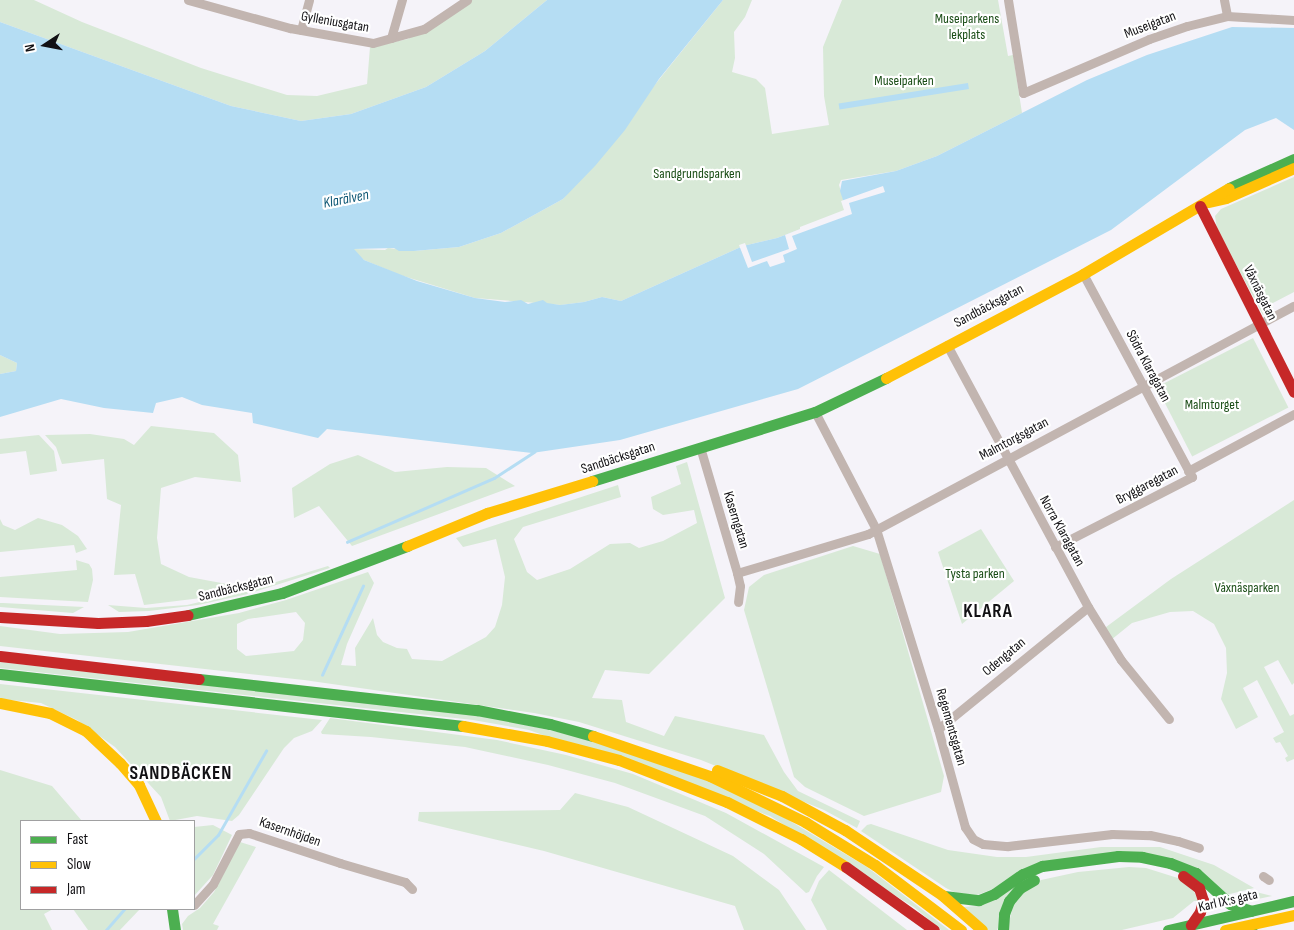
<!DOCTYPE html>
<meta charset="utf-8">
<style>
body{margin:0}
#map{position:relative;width:1294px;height:930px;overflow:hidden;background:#f5f3f9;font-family:"Sofia Sans Condensed",sans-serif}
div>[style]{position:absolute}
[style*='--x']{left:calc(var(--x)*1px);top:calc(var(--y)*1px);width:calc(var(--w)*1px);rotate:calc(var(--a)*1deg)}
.green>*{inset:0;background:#d8e9d7;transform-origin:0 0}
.water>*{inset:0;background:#b5ddf3;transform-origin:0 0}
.pier>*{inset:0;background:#f5f3f9}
.stream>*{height:2.5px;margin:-1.25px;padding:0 1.25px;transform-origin:1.25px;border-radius:1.25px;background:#b5ddf3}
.street>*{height:9px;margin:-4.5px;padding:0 4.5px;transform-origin:4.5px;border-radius:4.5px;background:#c2b5b0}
.fast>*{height:11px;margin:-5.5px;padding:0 5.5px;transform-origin:5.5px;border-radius:5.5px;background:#4caf50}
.slow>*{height:11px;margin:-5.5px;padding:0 5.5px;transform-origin:5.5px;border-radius:5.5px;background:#ffc107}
.jam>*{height:11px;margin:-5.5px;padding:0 5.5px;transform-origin:5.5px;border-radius:5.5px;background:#c62828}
span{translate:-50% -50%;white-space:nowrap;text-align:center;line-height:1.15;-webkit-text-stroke:4.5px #fff;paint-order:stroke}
.park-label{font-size:14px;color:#1a4d16}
.street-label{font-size:14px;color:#121114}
.water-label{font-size:15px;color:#0f5875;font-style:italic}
.district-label{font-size:19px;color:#121114;font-weight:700;letter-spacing:1px}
.legend{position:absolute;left:20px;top:820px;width:175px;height:90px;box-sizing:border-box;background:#fff;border:1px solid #a0a0a1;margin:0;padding:6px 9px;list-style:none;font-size:15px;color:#121114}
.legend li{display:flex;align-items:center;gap:10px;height:25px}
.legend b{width:25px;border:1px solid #a0a0a1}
.north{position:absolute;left:20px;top:20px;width:50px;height:50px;-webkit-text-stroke:4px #fff;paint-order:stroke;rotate:259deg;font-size:14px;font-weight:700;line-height:20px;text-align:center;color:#121114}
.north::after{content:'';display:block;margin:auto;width:18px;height:22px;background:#121114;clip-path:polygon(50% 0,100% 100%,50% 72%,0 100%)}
</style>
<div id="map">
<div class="green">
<div style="clip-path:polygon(0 0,34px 0,82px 22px,201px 68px,287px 95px,317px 96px,367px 84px,370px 47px,408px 39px,472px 0,547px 0,485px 51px,426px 87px,351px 114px,301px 121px,231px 106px,0 22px)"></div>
<div style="clip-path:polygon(723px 0,752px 0,745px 17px,734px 32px,735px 58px,732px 72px,756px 79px,765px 88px,772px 134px,829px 125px,824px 96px,823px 47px,842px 0,998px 0,1008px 56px,1013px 55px,1022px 113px,937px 156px,896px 171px,841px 180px,839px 185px,847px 212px,777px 238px,743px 246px,621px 301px,602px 297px,584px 302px,561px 305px,475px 298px,400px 275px,364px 260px,353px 251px,354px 249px,385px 250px,388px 248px,414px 251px,459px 247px,501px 233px,563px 199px)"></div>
<div style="clip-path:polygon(1294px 177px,1294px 292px,1271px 304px,1274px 311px,1263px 315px,1217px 229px,1215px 216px,1221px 209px)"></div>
<div style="left:1253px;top:338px;width:78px;height:108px;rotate:63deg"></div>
<div style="clip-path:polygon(0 355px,17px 363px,16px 371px,0 374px)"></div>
<div style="clip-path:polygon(151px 426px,214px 433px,238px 455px,241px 482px,195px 477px,161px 488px,157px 538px,161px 564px,189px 577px,243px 587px,201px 598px,144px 605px,135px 574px,114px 575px,121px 505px,107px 499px,104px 459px,62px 464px,56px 447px,45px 435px,90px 434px,124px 439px,134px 445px)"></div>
<div style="clip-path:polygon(39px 435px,54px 451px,57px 471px,30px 475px,26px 451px,0 454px,0 439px)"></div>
<div style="clip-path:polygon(358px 455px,395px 472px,447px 467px,486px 468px,515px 486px,352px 546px,319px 506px,294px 518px,292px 488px,330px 464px)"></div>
<div style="clip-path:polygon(evenodd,687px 462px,725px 598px,649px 674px,605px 670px,592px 698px,622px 700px,626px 722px,664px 736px,675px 716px,764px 735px,784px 772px,798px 791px,860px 821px,857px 828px,824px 810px,701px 760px,579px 722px,534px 713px,304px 680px,0 646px,0 626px,60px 634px,128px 632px,239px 613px,286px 600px,368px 572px,374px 583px,347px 644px,341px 665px,356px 666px,355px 648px,373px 618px,377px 635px,383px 642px,397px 648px,407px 649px,412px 659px,442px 661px,486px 637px,495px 627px,502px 605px,505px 577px,496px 539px,463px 547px,456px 538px,618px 485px,621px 497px,523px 527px,514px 539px,527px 572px,537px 580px,570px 569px,610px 544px,630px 543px,639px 548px,663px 541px,697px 523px,694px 510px,663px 515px,653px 509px,651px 497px,681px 484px,676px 466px,687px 462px,296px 612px,305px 623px,303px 640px,294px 651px,246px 656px,237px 649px,237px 624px,248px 619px,296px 612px)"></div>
<div style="clip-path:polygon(1294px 500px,1294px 683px,1292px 685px,1278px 660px,1264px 667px,1290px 716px,1294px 714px,1294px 759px,1287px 762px,1285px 758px,1288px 756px,1280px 742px,1276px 743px,1273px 738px,1284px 732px,1257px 680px,1243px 688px,1258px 717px,1236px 729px,1221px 699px,1227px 673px,1226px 648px,1214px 624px,1193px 611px,1170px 612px,1132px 623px,1111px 640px,1102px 630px,1171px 579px)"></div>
<div style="clip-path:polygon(38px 518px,62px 525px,78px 536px,87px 549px,76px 553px,74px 545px,0 552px,0 519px,3px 525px,15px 530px)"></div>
<div style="clip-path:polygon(981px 529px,1014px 581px,962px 624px,938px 552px)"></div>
<div style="clip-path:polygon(853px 546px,880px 554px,944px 776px,941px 792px,864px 816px,805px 787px,794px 777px,744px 610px,749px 587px,764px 575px)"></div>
<div style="clip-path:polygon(76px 560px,89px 564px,92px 569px,93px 580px,88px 602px,0 597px,0 577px,77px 570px)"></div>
<div style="clip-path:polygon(328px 566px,330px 568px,251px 593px,250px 590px)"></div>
<div style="clip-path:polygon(246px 591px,248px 594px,198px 605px,149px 611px,119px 612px,108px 605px,146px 608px,187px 605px)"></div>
<div style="clip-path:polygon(0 603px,3px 603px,84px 607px,73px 613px,0 607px)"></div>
<div style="clip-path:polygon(0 662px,490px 717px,580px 737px,716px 783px,770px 809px,867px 867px,949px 930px,941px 930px,915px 908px,770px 816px,529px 730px,473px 720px,0 668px)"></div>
<div style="clip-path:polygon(0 684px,322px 720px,312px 731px,294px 738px,284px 748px,239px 815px,232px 821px,197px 816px,170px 821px,161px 797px,115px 747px,77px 720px,41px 703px,0 699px)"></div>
<div style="clip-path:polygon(330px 718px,497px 740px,566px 755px,633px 774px,726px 813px,824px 867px,817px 876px,809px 892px,806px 893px,764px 854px,705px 816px,615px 783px,548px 765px,465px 747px,371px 737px,322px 734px,321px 732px)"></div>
<div style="clip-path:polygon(0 770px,52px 786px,82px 821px,21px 821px,21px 909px,53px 909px,44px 914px,52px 930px,0 930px)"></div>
<div style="clip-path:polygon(575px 793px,628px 807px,733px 856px,779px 890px,806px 930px,744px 930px,735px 906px,544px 851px,418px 821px,419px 812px,560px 810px)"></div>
<div style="clip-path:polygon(871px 824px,948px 850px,997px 857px,1026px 857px,1101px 847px,1160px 847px,1214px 865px,1254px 888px,1226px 895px,1186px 864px,1079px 857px,977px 895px,956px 893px,946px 888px,861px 831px,867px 825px)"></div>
<div style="clip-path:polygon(213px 825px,232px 835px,213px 875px,194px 896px,194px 827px)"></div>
<div style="clip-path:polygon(240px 842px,256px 847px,213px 924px,219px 926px,217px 930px,183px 930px,182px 924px,188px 916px,200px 908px,214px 892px)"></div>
<div style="clip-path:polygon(1129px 867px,1146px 868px,1181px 879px,1192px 886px,1198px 901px,1194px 901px,1173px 918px,1122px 930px,1007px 930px,1015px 899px,1041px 880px,1078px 872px)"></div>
<div style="clip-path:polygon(829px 870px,907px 930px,827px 930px,811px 900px,819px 881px)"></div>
<div style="clip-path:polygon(1020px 878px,997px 930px,988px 930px,963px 907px,977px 906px)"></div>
<div style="clip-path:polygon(1256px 892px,1272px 896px,1244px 902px,1230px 899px)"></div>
<div style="clip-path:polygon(73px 909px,140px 909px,120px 930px,88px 930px)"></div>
</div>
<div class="water">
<div style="clip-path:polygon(547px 0,723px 0,659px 79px,625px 130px,595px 166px,563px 199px,501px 233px,459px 247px,414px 251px,399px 251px,394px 248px,354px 249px,364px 260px,417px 281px,475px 298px,505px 302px,521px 300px,528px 304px,543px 300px,547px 303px,560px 305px,584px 302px,602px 297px,621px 301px,743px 246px,777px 238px,847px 212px,840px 191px,842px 181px,896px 171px,937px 156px,1087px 80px,1147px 55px,1232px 27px,1294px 28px,1294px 130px,1276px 118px,1245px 130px,1111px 230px,798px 389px,620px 440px,532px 453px,327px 429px,318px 438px,253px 423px,252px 413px,202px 405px,182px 397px,156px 403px,153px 413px,104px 408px,61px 399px,0 417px,0 374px,16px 371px,17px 363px,0 355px,0 22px,231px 106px,301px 121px,351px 114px,426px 87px,485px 51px)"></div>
<div style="left:968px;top:83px;width:6px;height:131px;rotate:81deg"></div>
</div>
<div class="pier">
<div style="clip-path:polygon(883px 186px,885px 192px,849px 203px,852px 214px,792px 236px,797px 249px,783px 255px,785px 262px,770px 267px,767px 261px,748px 268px,739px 245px,745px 243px,752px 262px,789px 249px,785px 235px,800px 229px,800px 227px,844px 210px,841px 201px)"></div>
</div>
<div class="stream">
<div style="--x:347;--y:542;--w:160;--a:-23.5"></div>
<div style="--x:494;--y:478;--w:48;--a:-33"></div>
<div style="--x:322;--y:675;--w:98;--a:-65.3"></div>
<div style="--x:194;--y:859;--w:34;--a:-45"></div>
<div style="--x:218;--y:835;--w:97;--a:-60.3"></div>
<div style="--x:106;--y:930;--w:28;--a:-49"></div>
</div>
<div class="street">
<div style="--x:188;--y:0;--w:106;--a:15.4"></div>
<div style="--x:290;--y:28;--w:84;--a:10.2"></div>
<div style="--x:373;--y:43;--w:53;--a:-15.4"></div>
<div style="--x:424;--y:29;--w:52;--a:-34"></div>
<div style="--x:1008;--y:0;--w:94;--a:80.8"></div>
<div style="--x:1023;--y:93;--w:137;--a:-23.2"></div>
<div style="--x:1149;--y:39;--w:40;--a:-18.9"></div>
<div style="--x:1187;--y:26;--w:41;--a:-14"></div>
<div style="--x:1227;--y:16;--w:67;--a:3.4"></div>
<div style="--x:1224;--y:0;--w:16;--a:79"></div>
<div style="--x:301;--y:30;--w:31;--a:-75"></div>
<div style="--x:391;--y:38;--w:40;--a:-74"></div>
<div style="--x:947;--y:345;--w:298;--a:61.7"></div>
<div style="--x:1088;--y:607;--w:62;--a:58.1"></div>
<div style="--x:1121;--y:660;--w:76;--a:50.9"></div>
<div style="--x:815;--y:412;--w:132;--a:62.5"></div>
<div style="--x:876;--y:529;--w:209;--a:72.8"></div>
<div style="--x:938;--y:729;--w:102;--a:74.6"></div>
<div style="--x:965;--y:827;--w:14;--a:56"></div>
<div style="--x:973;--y:839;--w:11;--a:27"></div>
<div style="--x:983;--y:844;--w:25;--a:5"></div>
<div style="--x:1008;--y:846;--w:105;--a:-6.6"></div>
<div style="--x:1112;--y:834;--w:38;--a:2"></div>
<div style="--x:1150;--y:835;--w:29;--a:12"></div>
<div style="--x:1178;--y:841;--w:22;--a:18"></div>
<div style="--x:700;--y:447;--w:131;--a:73.6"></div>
<div style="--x:737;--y:573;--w:13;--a:77"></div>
<div style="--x:740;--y:586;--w:16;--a:97"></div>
<div style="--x:1188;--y:471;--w:120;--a:-28.3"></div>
<div style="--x:1055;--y:547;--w:154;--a:-27.1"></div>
<div style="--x:1192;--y:477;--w:230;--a:-118.2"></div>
<div style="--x:737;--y:573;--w:137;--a:-16.6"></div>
<div style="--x:868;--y:534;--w:483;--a:-28.2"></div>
<div style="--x:938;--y:729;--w:193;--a:-39.1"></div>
<div style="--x:1263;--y:876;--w:7;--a:34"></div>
<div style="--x:194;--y:905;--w:28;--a:-48"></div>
<div style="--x:213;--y:884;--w:56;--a:-62.5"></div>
<div style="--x:239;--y:834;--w:10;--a:-6"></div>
<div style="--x:249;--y:833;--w:96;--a:18.2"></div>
<div style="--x:340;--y:863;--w:68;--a:16.3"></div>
<div style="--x:405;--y:882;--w:10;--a:45"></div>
</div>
<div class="fast">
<div style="--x:1229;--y:188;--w:71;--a:-24"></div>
<div style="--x:592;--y:481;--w:233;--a:-17.2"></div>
<div style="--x:815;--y:412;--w:79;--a:-25.6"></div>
<div style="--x:188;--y:615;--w:97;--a:-13.2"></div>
<div style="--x:282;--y:593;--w:134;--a:-20.6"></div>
<div style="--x:0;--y:674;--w:466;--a:6.4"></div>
<div style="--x:199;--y:679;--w:280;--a:6.4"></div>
<div style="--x:477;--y:710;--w:74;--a:10.9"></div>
<div style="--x:550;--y:724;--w:45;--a:15.6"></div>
<div style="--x:944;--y:896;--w:35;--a:7"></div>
<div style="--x:979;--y:900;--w:16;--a:-22"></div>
<div style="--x:994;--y:894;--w:35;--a:-35"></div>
<div style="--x:1023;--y:874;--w:21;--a:-23"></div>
<div style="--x:1042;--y:866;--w:77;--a:-7.5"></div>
<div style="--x:1118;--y:856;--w:24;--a:2"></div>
<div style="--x:1142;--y:857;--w:29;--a:12"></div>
<div style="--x:1170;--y:863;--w:28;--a:21"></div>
<div style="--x:1196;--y:873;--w:46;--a:42.4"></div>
<div style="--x:1230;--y:904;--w:22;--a:18"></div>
<div style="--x:172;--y:909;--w:21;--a:82"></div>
<div style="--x:1003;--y:930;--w:16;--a:-86"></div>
<div style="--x:1004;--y:914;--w:14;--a:-69"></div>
<div style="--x:1009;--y:901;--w:17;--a:-50"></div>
<div style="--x:1020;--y:888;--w:16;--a:-30"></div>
<div style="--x:1168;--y:930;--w:129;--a:-13"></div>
<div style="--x:1248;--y:930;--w:8;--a:-45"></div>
</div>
<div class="slow">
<div style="--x:1209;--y:202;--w:17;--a:-13"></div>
<div style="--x:1226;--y:198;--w:74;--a:-23.8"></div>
<div style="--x:886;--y:378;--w:223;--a:-27.8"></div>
<div style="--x:1083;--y:274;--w:169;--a:-30.5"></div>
<div style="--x:407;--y:546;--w:87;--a:-22.4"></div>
<div style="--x:487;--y:513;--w:110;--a:-16.9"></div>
<div style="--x:0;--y:703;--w:51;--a:11.3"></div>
<div style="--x:50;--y:713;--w:40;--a:26.6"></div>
<div style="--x:86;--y:731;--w:47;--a:43.3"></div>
<div style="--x:120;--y:763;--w:29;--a:49"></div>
<div style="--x:139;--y:785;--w:40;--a:65"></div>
<div style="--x:463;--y:726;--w:85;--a:10.1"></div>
<div style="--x:547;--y:741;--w:74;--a:14.8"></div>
<div style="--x:619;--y:760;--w:116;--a:21.3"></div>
<div style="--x:727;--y:802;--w:83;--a:26.6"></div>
<div style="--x:801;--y:839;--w:53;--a:31.9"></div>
<div style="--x:593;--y:736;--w:124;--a:18.9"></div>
<div style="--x:710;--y:776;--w:106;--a:25.8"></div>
<div style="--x:805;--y:822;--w:82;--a:31.6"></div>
<div style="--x:875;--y:865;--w:108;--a:37.1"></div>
<div style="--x:717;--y:770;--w:70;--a:21.8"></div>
<div style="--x:782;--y:796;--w:72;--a:28.4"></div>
<div style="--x:845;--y:830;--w:117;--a:33.8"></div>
<div style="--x:942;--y:895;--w:53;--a:41.2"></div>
<div style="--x:1225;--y:930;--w:71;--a:-12.3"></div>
</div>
<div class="jam">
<div style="--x:1200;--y:206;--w:208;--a:63.2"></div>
<div style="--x:0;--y:617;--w:98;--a:3.5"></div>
<div style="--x:98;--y:623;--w:48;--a:-2.4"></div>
<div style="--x:146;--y:621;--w:42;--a:-8.1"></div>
<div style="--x:0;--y:656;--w:200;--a:6.6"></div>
<div style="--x:846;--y:867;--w:108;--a:35.6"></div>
<div style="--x:1183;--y:876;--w:20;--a:37"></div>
<div style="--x:1199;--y:888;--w:13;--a:72"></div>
<div style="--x:1203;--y:900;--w:12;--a:104"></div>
<div style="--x:1200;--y:912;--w:16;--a:125"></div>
</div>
<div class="park-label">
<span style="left:967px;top:27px">Museiparkens<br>lekplats</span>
<span style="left:904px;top:81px">Museiparken</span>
<span style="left:697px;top:174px">Sandgrundsparken</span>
<span style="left:1212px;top:405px">Malmtorget</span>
<span style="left:975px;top:574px">Tysta parken</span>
<span style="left:1247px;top:588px">Våxnäsparken</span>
</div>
<div class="street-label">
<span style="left:335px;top:22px;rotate:10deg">Gylleniusgatan</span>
<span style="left:1150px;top:25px;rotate:-21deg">Museigatan</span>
<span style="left:1260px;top:293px;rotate:64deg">Våxnäsgatan</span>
<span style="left:989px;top:306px;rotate:-28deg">Sandbäcksgatan</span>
<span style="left:1148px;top:366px;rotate:62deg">Södra Klaragatan</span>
<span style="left:1014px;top:439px;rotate:-28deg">Malmtorgsgatan</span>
<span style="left:618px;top:458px;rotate:-18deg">Sandbäcksgatan</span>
<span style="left:1147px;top:485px;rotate:-28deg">Bryggaregatan</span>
<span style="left:736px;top:520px;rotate:73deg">Kaserngatan</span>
<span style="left:1062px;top:531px;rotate:61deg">Norra Klaragatan</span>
<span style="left:236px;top:588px;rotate:-14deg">Sandbäcksgatan</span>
<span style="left:1004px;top:657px;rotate:-40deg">Odengatan</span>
<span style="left:951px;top:727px;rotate:74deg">Regementsgatan</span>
<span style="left:290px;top:832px;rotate:19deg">Kasernhöjden</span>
<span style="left:1228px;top:901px;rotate:-13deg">Karl IX:s gata</span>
</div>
<div class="water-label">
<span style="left:346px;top:199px;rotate:-11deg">Klarälven</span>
</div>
<div class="district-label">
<span style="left:988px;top:612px">KLARA</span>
<span style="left:181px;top:774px">SANDBÄCKEN</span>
</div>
<ul class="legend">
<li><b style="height:6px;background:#4caf50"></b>Fast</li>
<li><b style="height:6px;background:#ffc107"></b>Slow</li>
<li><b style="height:6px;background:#c62828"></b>Jam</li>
</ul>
<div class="north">N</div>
</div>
